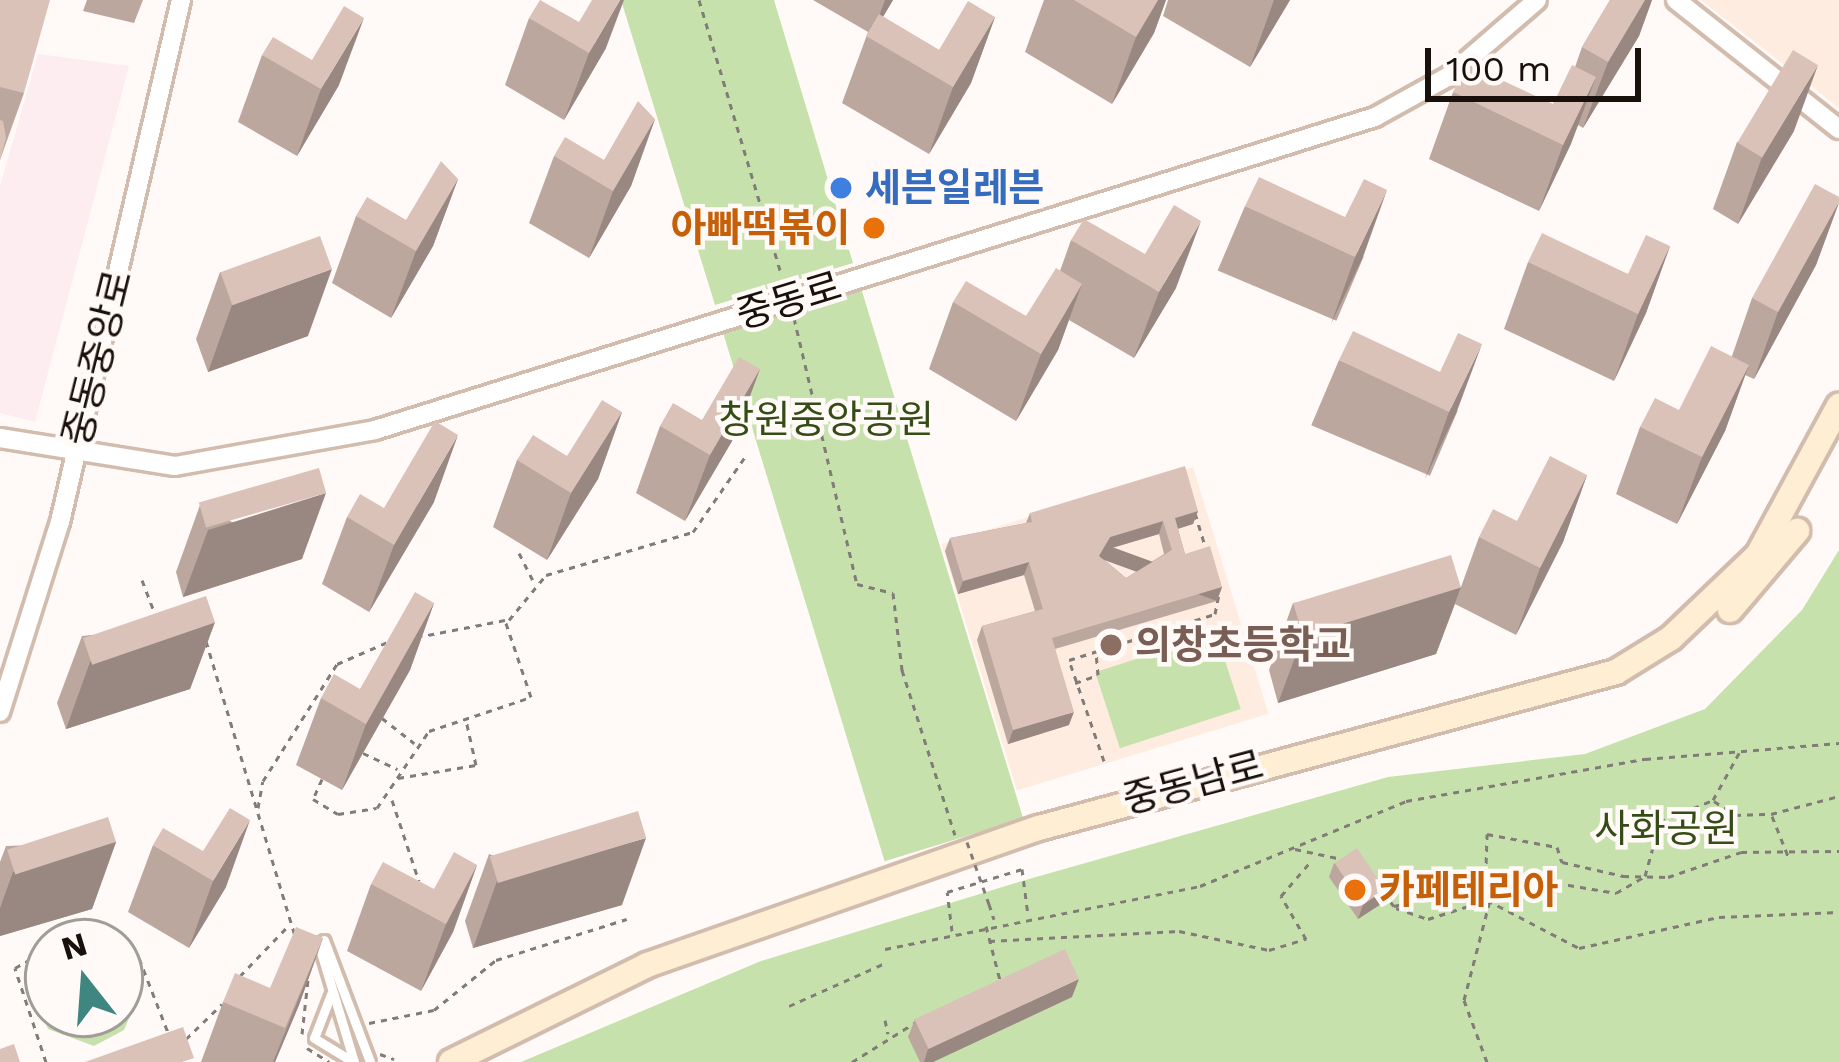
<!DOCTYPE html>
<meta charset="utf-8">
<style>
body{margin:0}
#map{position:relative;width:1839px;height:1062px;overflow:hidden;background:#fffaf7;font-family:"Work Sans","Noto Sans KR",sans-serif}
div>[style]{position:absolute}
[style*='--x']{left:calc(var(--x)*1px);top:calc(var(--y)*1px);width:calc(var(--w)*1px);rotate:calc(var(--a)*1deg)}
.commercial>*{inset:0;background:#fdecf0}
.built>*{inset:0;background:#feece0;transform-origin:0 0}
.green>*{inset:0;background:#c6e1ab;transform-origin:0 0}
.path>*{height:3px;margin-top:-1.5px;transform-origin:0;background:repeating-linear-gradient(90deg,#827c78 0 6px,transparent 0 12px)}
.roads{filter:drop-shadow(3px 0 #d2bcad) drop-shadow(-3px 0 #d2bcad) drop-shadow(0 3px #d2bcad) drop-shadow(0 -3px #d2bcad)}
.lane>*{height:9px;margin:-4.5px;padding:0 4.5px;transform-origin:4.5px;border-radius:4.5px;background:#fff}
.street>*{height:18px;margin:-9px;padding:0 9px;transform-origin:9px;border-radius:9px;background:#fff}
.secondary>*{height:24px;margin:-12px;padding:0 12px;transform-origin:12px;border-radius:12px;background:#feeed4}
.path-bridge>*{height:3px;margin-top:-1.5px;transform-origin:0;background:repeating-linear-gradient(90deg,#827c78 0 6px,transparent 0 12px)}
.wall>*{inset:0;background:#bca79f;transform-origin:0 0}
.shaded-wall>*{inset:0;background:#998882;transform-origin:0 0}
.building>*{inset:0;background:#dbc2b9;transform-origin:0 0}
.dots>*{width:33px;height:33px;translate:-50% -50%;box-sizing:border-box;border:6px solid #fffaf7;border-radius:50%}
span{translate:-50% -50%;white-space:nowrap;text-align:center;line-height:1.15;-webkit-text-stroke:9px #fffaf7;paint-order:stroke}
.shop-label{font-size:39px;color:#366cbe;font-weight:700}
.left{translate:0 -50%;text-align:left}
.food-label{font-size:39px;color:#c56008;font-weight:700}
.right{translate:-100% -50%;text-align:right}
.street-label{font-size:39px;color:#17100b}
.park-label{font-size:39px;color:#364c17}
.education-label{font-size:39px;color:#785e54;font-weight:700}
.north{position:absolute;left:24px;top:918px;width:120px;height:120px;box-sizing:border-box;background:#fffaf7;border:3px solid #a29c99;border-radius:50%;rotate:343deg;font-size:33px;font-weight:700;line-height:48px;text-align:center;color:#17100b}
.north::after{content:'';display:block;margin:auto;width:42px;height:54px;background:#3f8681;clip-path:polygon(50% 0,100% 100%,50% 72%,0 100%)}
.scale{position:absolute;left:1425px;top:48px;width:216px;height:54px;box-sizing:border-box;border:6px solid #17100b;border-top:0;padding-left:15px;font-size:36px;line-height:42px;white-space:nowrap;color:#17100b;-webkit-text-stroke:9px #fffaf7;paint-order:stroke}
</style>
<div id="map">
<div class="commercial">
<div style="clip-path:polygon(38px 54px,129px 66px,35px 422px,0 413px,0 186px)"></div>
</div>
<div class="built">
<div style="clip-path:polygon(1701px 0,1839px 0,1839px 108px)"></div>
<div style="left:1193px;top:467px;width:258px;height:263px;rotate:73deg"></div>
</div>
<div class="green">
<div style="clip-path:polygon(621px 0,774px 0,853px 263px,715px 305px)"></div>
<div style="left:861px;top:288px;width:555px;height:145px;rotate:73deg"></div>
<div style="clip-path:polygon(1839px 550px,1839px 1062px,521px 1062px,761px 961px,1022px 881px,1388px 777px,1585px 754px,1705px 709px,1802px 610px)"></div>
<div style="left:1216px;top:633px;width:80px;height:127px;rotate:72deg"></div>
<div style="clip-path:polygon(120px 957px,137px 1000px,124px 1030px,94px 1046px,48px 1029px,35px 999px,48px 963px,48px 1014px,120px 1014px)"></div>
</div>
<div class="path">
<div style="--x:699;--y:0;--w:285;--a:73.3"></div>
<div style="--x:794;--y:318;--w:273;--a:76.7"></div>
<div style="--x:857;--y:584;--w:37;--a:14"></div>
<div style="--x:893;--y:593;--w:78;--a:83.3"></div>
<div style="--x:902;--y:670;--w:173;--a:72.2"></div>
<div style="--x:1195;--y:513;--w:39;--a:73"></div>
<div style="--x:519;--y:553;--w:30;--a:63"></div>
<div style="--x:142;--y:580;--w:34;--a:69"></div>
<div style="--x:509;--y:620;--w:58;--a:-50.6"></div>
<div style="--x:546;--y:575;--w:153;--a:-16.3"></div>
<div style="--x:693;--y:532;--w:95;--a:-55.3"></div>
<div style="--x:206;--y:641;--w:308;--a:73.2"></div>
<div style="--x:1075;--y:683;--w:24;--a:-19"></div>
<div style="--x:1098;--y:675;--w:25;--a:-95"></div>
<div style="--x:382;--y:718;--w:41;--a:38"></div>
<div style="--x:363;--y:753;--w:38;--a:25"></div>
<div style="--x:1104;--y:761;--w:107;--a:-109.1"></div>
<div style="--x:1069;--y:660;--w:153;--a:-17.5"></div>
<div style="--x:1215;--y:614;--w:21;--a:-79"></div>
<div style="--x:398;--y:778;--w:79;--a:-9.5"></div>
<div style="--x:476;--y:765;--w:46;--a:-102.5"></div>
<div style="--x:322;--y:779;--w:22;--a:114"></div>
<div style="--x:313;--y:799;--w:29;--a:31"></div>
<div style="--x:338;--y:814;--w:39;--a:-9"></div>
<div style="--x:377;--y:808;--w:93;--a:-56"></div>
<div style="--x:429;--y:731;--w:108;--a:-18.4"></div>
<div style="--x:531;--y:697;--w:81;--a:-108.7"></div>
<div style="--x:505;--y:620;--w:84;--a:169"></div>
<div style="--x:392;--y:800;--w:85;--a:71.6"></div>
<div style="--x:1714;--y:801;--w:25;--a:34"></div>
<div style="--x:1735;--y:815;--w:36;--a:-2"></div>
<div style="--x:1771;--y:814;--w:70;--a:-14.8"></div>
<div style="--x:258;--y:808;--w:27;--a:-80"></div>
<div style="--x:263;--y:781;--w:138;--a:-57.7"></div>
<div style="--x:337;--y:664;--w:58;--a:-23.5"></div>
<div style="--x:1772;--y:816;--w:43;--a:68.2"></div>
<div style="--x:1295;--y:849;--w:48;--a:12"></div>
<div style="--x:1383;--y:893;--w:17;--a:50"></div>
<div style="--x:1394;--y:906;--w:67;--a:-13"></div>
<div style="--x:1459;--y:891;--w:27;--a:17"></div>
<div style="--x:1485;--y:899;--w:65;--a:-88.2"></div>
<div style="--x:1487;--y:834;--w:71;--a:10.5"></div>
<div style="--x:1557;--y:847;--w:16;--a:72"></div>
<div style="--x:1562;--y:862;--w:63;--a:12.9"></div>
<div style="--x:1623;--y:876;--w:45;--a:1.3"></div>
<div style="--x:1668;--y:877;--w:77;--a:-18.9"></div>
<div style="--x:1741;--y:852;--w:98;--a:-0.6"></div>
<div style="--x:1487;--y:900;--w:104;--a:27.6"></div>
<div style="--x:1579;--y:948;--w:143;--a:-12.5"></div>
<div style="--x:1719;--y:917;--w:120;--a:-2.4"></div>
<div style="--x:989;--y:904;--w:16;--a:72"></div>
<div style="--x:1396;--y:908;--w:34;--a:19"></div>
<div style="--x:1428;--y:919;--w:59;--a:-17.8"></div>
<div style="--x:986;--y:926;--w:56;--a:75.5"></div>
<div style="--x:952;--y:931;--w:39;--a:-97"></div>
<div style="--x:947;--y:892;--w:78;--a:-17"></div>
<div style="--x:1022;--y:869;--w:46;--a:82.6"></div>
<div style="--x:989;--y:941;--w:190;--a:-3"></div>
<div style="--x:1179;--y:931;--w:92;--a:11.9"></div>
<div style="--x:1269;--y:950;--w:39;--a:-17"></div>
<div style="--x:1306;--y:939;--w:50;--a:-120.2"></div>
<div style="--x:1281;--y:896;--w:48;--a:-49.3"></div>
<div style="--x:70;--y:942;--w:43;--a:0"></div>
<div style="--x:120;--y:944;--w:24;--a:36"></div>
<div style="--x:139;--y:958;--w:83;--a:68.7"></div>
<div style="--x:885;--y:949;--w:321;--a:-11.3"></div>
<div style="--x:1200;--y:886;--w:223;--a:-22.4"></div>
<div style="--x:1406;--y:801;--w:243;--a:-10"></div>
<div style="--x:1645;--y:759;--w:195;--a:-4.7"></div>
<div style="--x:240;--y:976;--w:72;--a:-46.1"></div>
<div style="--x:789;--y:1006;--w:105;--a:-24.1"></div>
<div style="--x:885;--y:1020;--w:14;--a:78"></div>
<div style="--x:369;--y:1023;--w:66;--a:-11.3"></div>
<div style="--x:434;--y:1010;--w:80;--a:-38.9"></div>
<div style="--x:496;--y:960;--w:137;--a:-17.4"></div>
<div style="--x:302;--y:1034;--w:54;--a:-83.7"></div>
<div style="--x:186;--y:1039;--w:50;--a:-44.2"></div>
<div style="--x:307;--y:1048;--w:26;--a:32"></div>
<div style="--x:380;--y:1054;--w:15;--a:20"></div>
<div style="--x:46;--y:1062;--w:99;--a:-108.3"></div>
<div style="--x:15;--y:968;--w:38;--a:-30"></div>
<div style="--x:852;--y:1062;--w:75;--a:-32"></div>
<div style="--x:1487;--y:1062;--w:66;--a:-110.4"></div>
<div style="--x:1464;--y:1000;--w:131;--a:-75.4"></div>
<div style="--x:1497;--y:873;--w:121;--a:9.5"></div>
<div style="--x:1616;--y:893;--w:34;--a:-30"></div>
<div style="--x:1645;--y:876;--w:56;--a:-74.5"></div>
<div style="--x:1660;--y:822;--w:57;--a:-22.5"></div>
<div style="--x:1713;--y:800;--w:54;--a:-61"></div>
</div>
<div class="roads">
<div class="lane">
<div style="--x:324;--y:940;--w:130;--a:69.3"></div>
<div style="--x:318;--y:942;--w:125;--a:73.3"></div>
<div style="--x:331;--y:994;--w:47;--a:111.1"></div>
<div style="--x:314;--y:1038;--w:44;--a:31.2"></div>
</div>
<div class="street">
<div style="--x:1676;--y:0;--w:208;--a:38.4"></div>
<div style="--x:0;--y:438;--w:177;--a:9.1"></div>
<div style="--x:175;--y:466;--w:203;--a:-10.2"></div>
<div style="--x:375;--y:430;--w:1048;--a:-17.38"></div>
<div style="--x:1375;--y:117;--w:85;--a:-29"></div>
<div style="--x:1449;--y:76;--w:116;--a:-40.8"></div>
<div style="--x:0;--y:712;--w:199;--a:-72.5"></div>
<div style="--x:60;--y:522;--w:536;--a:-76.95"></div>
</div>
<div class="secondary">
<div style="--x:1730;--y:610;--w:104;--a:-49.7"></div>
<div style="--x:451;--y:1062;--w:219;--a:-26.3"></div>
<div style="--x:647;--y:965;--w:415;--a:-19.3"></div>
<div style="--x:1039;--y:828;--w:598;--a:-15.13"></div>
<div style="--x:1616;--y:672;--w:65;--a:-31.7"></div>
<div style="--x:1671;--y:638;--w:120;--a:-43.7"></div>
<div style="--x:1758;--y:555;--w:170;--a:-61.5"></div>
</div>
</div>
<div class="path-bridge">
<div style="--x:967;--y:842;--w:66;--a:70.5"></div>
</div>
<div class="wall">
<div style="clip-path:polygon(0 0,24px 93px,0 160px)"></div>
<div style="clip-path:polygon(87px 0,143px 0,134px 23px,83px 11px)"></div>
<div style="clip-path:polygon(813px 0,893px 0,883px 17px,939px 50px,995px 17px,971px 83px,929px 154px,842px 103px,868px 32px)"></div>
<div style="clip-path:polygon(1044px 0,1166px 0,1154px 33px,1112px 104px,1025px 52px)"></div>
<div style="clip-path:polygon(1168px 0,1290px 0,1250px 67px,1163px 16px)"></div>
<div style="clip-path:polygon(1610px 0,1652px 0,1639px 36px,1583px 128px,1578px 125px,1539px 211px,1429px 159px,1453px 92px,1553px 104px,1575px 67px,1582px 47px)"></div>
<div style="clip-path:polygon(529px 18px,606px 48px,564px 120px,505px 85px)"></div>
<div style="clip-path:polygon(262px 55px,339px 85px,297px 156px,238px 122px)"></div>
<div style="clip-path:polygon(655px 119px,631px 186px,589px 258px,529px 223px,554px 156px,604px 160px)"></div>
<div style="clip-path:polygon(1794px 131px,1738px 224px,1713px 209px,1737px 142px)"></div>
<div style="clip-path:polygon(458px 179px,433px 246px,391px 318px,332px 283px,356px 216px,406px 220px)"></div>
<div style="clip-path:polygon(1839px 203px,1816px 265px,1754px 379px,1745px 375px,1725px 431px,1677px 524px,1616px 494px,1640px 427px,1679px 410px,1732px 356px,1752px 298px)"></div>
<div style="left:1245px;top:206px;width:129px;height:70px;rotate:23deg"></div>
<div style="clip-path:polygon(1071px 240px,1176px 288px,1134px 358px,1069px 320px,1058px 350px,1016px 421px,929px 369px,953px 302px,1026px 316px,1060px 271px)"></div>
<div style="clip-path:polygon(1670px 246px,1646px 313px,1614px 381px,1504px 329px,1528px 262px,1628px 274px)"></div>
<div style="clip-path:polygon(220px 272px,308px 336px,208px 372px,196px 339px)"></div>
<div style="left:1339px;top:360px;width:129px;height:71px;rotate:23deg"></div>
<div style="clip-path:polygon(760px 369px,735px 436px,685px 521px,636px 493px,660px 426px,702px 420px)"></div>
<div style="clip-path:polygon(622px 412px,598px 479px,547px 560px,493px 527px,517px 460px,567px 456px)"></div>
<div style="clip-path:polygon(1587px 475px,1563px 542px,1516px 635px,1455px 604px,1436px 654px,1278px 703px,1269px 670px,1293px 603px,1461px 587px,1479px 537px,1517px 521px)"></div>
<div style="clip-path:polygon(434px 502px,369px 612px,322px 584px,347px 517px,384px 508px)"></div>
<div style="clip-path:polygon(200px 505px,302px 559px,183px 597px,176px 572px)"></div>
<div style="clip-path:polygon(evenodd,1198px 511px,1193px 524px,1178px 529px,1185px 554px,1222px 587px,1217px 601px,1055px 649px,1069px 725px,1008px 744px,977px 640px,982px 626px,1035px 611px,1024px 575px,958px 594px,945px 551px,950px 538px,1026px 523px,1030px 513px,1198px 511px,1159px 534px,1164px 554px,1126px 578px,1101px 557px,1105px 550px,1159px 534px)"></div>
<div style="clip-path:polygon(434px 603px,410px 670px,342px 790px,296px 765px,321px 698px,360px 689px)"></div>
<div style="clip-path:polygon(215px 622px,190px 689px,66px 729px,57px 703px,82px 636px)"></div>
<div style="clip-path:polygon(116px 842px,92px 909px,0 936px,0 862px,6px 846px)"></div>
<div style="clip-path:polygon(153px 845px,226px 887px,189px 948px,128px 912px)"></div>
<div style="clip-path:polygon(489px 854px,622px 905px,473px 948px,465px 921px)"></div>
<div style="clip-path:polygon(1334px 863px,1385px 890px,1381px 904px,1358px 919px,1329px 877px)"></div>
<div style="clip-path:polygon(477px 865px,453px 932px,421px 991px,347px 951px,371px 884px,434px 889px)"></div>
<div style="clip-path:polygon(323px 938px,299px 1005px,275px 1062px,201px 1062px,223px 1002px,270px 988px)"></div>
<div style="clip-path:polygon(1072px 997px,933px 1062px,920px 1062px,908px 1037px,915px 1019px)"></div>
</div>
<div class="shaded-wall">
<div style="clip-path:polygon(620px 0,624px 0,606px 48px,564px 120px,589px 53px)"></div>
<div style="clip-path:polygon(885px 0,893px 0,872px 35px)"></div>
<div style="clip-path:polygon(1158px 0,1166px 0,1154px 33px,1112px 104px,1136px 37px)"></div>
<div style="clip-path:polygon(1274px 0,1290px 0,1250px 67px)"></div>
<div style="clip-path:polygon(1645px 0,1652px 0,1639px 36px,1583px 128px,1608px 62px)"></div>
<div style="clip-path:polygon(995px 17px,971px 83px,929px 154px,953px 87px)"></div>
<div style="clip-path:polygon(364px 18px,339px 85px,297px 156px,321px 89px)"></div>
<div style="clip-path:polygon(1818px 65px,1794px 131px,1738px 224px,1762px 157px)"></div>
<div style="clip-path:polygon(1596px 77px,1571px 144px,1539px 211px,1563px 145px)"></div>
<div style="clip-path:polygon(655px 119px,631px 186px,589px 258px,613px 191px)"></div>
<div style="clip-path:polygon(458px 179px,433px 246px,391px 318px,416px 251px)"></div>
<div style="clip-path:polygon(1387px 190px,1363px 257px,1331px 324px,1355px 257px)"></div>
<div style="clip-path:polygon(1839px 202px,1816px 265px,1754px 379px,1778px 312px)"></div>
<div style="clip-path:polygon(1201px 221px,1176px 288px,1134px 358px,1159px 292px)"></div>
<div style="clip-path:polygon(1670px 246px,1646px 313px,1614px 381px,1638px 314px)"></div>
<div style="clip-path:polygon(332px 269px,308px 336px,208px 372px,232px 305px)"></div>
<div style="clip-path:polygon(1082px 284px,1058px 350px,1016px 421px,1041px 354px)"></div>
<div style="clip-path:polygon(1482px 344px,1457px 411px,1425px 479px,1449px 412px)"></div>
<div style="clip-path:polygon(1749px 365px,1725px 431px,1677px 524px,1702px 457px)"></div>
<div style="clip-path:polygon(760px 369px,735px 436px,685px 521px,710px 455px)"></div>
<div style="clip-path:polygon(622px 412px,598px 479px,547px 560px,571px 493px)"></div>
<div style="clip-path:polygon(458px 435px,434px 502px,369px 612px,394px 545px)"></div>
<div style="clip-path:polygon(1587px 475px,1563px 542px,1516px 635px,1540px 568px)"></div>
<div style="clip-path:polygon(326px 493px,302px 559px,183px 597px,208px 530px)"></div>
<div style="clip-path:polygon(1198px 511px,1193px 524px,1170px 531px,1175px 518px)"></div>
<div style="clip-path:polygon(1163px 521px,1159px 534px,1105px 550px,1094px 569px,1099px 556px,1110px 537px)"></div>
<div style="clip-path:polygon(1029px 562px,1024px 575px,958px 594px,963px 581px)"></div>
<div style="left:1222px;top:587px;width:15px;height:177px;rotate:110deg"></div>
<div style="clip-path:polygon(1461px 587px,1436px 654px,1278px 703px,1303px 636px)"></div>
<div style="clip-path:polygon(434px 603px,410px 670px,342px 790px,366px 724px)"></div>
<div style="clip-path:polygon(215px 622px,190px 689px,66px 729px,90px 662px)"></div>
<div style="clip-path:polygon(1074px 712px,1069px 725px,1008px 744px,1013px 730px)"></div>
<div style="clip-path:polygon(250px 820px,226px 887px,189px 948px,213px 881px)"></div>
<div style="clip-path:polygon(646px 838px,622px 905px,473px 948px,497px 881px)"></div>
<div style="clip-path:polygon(116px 842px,92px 909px,0 936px,0 908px,13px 872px)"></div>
<div style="clip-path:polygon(477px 865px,453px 932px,421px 991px,446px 924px)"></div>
<div style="clip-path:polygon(1385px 890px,1381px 904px,1358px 919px,1363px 905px)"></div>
<div style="clip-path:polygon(323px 938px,299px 1005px,275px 1062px,273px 1062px)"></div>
<div style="clip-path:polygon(1079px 979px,1072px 997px,933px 1062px,924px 1062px,928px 1049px)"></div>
</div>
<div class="building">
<div style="clip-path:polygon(0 0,50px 0,24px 93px,0 87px)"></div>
<div style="clip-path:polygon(540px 0,579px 22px,592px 0,620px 0,589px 53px,529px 18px)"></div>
<div style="clip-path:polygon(1074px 0,1158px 0,1136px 37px)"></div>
<div style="clip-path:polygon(1610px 0,1645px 0,1608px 62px,1582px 47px)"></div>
<div style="clip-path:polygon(968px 1px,995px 17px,953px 87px,866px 36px,879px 14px,939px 50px)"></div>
<div style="clip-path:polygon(344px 6px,364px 18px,321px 89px,262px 55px,273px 37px,312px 60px)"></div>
<div style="left:1793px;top:50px;width:29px;height:108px;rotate:31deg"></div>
<div style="clip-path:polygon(1467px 64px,1553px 104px,1572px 65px,1596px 77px,1563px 145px,1453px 92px)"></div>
<div style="clip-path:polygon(638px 101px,655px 119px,613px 191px,554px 156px,565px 137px,604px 160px)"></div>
<div style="clip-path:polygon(0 120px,3px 121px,6px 138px,0 160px)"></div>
<div style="clip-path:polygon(441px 161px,458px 179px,416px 251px,356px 216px,367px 197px,406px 220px)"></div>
<div style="clip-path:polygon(1259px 177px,1345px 217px,1364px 179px,1387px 190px,1355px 257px,1245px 206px)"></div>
<div style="clip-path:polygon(1815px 184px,1839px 197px,1839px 202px,1778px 312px,1752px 298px)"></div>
<div style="clip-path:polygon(1174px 205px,1201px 221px,1159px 292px,1071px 240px,1084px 219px,1145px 254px)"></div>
<div style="clip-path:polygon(1542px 233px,1628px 274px,1646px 235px,1670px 246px,1638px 314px,1528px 262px)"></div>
<div style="left:320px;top:236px;width:35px;height:106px;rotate:70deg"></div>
<div style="clip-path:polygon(1056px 268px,1082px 284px,1041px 354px,953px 302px,966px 281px,1026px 316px)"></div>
<div style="clip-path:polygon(1353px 331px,1440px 372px,1458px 333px,1482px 344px,1449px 412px,1339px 360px)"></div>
<div style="clip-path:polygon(1711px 346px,1749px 365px,1702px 457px,1640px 427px,1655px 398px,1679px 410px)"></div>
<div style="clip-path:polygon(739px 357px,760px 369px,710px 455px,660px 426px,673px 403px,702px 420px)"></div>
<div style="clip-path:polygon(602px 400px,622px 412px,571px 493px,517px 460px,533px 435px,567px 456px)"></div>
<div style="clip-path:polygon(435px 421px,458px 435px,394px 545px,347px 517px,360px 494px,384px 508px)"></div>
<div style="clip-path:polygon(1550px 456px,1587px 475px,1540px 568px,1479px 537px,1493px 509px,1517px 521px)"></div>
<div style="clip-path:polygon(evenodd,1185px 466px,1198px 511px,1175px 518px,1185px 554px,1210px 546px,1222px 587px,1052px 638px,1074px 712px,1013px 730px,982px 626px,1043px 609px,1029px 562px,963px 581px,950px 538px,1032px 522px,1030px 513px,1185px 466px,1163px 521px,1172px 550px,1126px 578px,1099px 556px,1110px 537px,1163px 521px)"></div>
<div style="left:319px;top:468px;width:26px;height:125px;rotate:74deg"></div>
<div style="left:1451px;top:555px;width:34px;height:165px;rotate:73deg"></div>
<div style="clip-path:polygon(415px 592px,434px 603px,366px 724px,321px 698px,334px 674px,360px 689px)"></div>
<div style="left:206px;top:596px;width:28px;height:130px;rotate:71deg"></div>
<div style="clip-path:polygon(230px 808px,250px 820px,213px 881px,153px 845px,163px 828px,203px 851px)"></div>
<div style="left:638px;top:811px;width:28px;height:155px;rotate:73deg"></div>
<div style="left:108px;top:817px;width:26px;height:106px;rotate:72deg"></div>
<div style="left:1357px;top:848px;width:50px;height:27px;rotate:56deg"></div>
<div style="clip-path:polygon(454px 852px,477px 865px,446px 924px,371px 884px,383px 862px,434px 889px)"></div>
<div style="clip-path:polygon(296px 927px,323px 938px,285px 1028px,223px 1002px,235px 973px,270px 988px)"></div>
<div style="left:1065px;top:949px;width:33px;height:166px;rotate:65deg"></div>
<div style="clip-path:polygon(183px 1027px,194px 1058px,182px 1062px,85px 1062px)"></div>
<div style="clip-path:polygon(14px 1044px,20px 1062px,0 1062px,0 1049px)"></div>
</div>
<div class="dots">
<div style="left:841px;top:188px;background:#3f7fe0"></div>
<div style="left:874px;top:228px;background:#e8710a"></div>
<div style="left:1111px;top:645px;background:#8d6e63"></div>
<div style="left:1355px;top:890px;background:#e8710a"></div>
</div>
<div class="shop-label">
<span class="left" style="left:865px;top:188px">세븐일레븐</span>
</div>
<div class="food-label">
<span class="right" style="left:850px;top:228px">아빠떡볶이</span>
<span class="left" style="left:1379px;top:890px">카페테리아</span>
</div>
<div class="street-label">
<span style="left:789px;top:301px;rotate:-17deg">중동로</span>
<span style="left:98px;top:358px;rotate:-76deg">중동중앙로</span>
<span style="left:1193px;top:783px;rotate:-15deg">중동남로</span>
</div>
<div class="park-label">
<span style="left:826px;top:420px">창원중앙공원</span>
<span style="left:1666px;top:829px">사화공원</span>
</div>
<div class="education-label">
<span class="left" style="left:1135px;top:645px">의창초등학교</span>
</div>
<div class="north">N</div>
<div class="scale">100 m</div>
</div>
